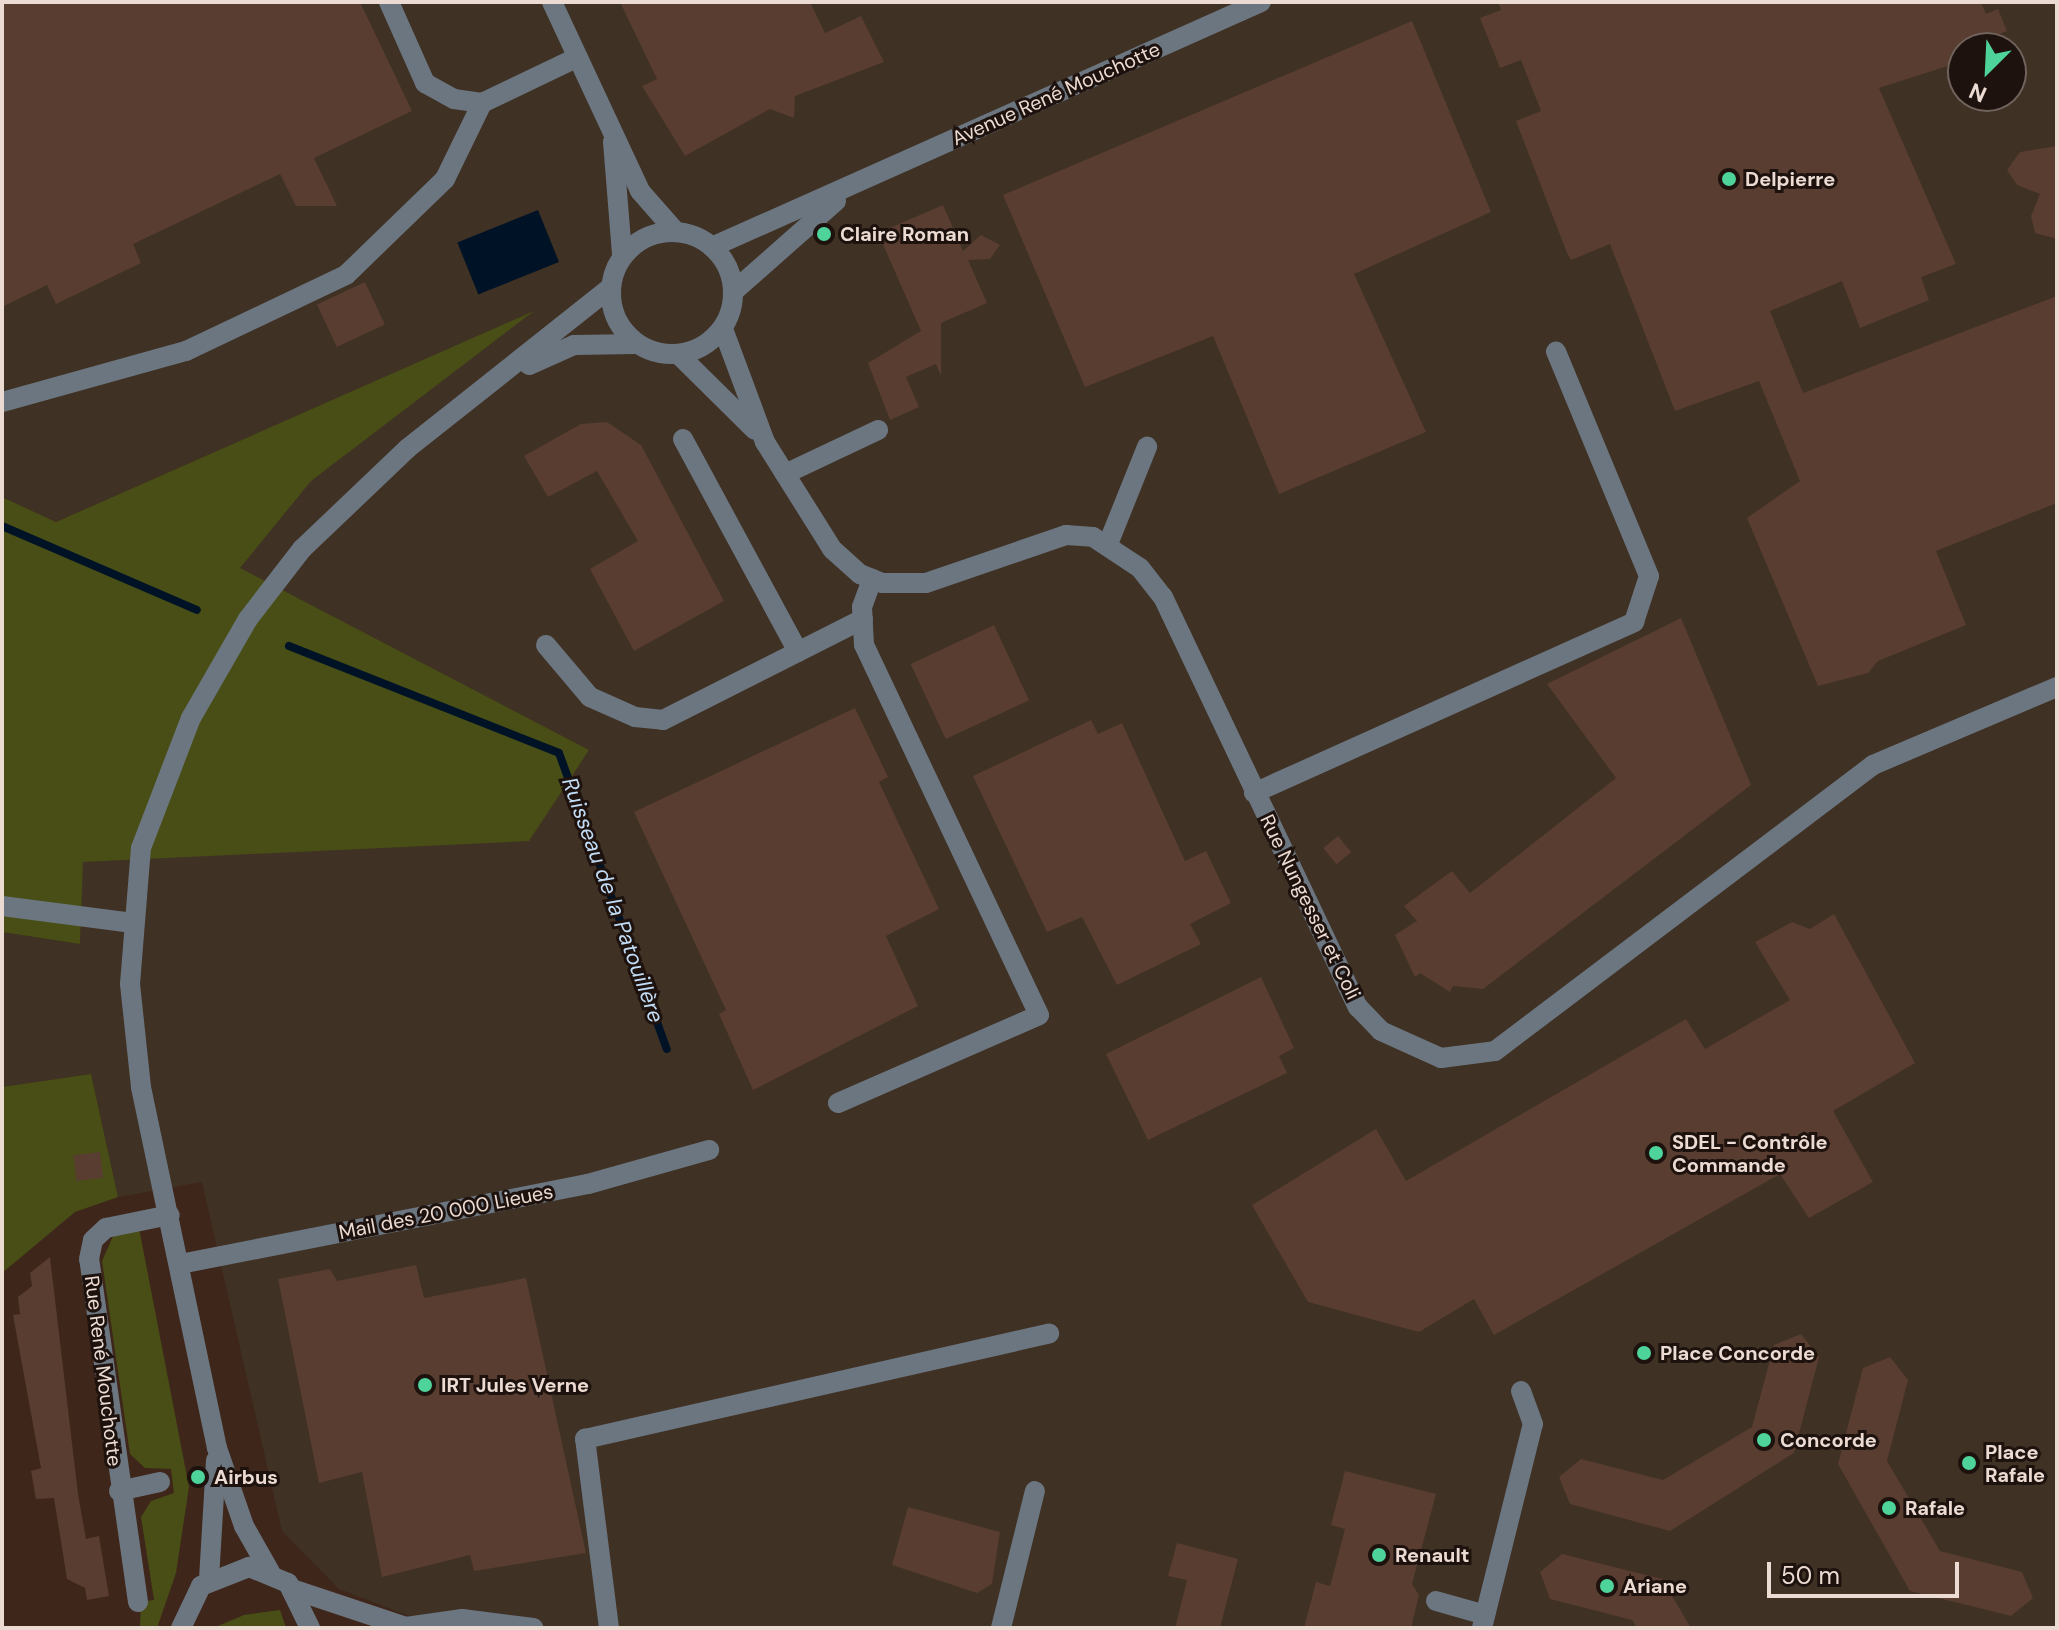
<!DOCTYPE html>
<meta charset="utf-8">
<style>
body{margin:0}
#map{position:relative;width:2059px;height:1630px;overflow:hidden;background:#3e261a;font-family:"DM Sans",sans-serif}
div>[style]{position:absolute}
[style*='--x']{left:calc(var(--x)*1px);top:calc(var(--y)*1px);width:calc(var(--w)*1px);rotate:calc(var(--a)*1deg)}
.industrial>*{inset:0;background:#3f3124}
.green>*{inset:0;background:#484e15}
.water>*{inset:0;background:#001326;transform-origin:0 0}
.stream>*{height:8px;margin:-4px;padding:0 4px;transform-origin:4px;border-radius:4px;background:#001326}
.building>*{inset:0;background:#583d30;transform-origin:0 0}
.minor>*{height:20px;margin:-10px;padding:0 10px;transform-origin:10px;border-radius:10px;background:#6c7680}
.minor>.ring{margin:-10px;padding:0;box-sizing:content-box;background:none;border:20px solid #6c7680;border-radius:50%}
.dots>*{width:22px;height:22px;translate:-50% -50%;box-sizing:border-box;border:4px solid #1d120d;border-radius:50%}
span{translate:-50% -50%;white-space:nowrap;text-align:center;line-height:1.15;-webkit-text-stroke:6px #1d120d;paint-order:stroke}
.street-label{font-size:20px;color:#ecdbd3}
.poi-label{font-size:20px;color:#ecdbd3;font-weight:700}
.left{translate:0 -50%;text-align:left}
.water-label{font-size:22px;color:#c2dcf6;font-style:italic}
.frame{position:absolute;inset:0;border:4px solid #ecdbd3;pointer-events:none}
.north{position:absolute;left:1947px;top:32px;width:80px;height:80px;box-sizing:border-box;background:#1d120d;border:2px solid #70625c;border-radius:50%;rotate:204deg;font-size:22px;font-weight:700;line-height:32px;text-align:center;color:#ecdbd3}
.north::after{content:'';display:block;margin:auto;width:28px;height:36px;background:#4ed39a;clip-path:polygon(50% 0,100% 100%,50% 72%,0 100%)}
.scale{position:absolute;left:1767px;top:1562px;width:192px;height:36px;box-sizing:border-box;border:4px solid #ecdbd3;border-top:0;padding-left:10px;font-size:24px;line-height:28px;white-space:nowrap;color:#ecdbd3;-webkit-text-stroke:6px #1d120d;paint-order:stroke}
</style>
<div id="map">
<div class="industrial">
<div style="clip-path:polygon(evenodd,2px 2px,2057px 2px,2057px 1628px,440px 1628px,339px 1589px,282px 1531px,202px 1182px,118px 1197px,91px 1074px,2px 1087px,2px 932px,80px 944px,82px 862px,179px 856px,589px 750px,239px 568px,310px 481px,530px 313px,56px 522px,2px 497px,2px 2px,1963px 48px,2011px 48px,2011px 96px,1963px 96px,1963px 48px)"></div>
</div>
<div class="green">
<div style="clip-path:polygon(534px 311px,311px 481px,240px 568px,589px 750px,529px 841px,83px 862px,80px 944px,2px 932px,2px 497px,56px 522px)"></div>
<div style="clip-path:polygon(91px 1074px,118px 1197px,75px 1212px,2px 1273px,2px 1087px)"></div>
<div style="clip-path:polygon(139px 1228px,189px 1487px,176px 1573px,157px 1628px,140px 1628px,141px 1602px,154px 1600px,141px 1517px,151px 1501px,174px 1493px,171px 1469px,145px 1468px,130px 1454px,102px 1261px,115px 1232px)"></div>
<div style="clip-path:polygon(280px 1610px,286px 1628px,213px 1628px,244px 1615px)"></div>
</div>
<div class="water">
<div style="left:538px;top:210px;width:56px;height:87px;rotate:68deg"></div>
</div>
<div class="stream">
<div style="--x:2;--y:526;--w:212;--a:23.3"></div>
<div style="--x:289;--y:646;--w:290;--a:21.6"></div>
<div style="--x:559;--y:753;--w:315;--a:70"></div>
</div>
<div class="building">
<div style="clip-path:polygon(2px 2px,360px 2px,412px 111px,314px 158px,337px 206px,296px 206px,280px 174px,133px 244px,141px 263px,56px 304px,47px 285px,2px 307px)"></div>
<div style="clip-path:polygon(620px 2px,810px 2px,825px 33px,861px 16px,884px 62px,795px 96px,794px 118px,770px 109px,685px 156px,642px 86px,657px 79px)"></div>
<div style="clip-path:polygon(1498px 2px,1981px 2px,1986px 14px,1998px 9px,2007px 31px,1950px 55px,1954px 64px,1879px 88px,1956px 264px,1921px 277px,1929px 300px,1860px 328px,1842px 281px,1770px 311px,1803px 393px,2057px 296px,2057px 503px,1936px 551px,1966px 625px,1878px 661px,1868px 673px,1818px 686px,1747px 518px,1800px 481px,1759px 381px,1675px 411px,1610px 244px,1571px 260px,1567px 253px,1516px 121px,1541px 111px,1521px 60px,1500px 68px,1480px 18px,1501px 10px)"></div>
<div style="clip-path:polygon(1412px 21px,1491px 212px,1354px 274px,1426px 432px,1279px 494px,1213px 336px,1085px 387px,1003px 195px)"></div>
<div style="clip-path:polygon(2057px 146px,2057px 239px,2035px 233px,2031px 216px,2040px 194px,2017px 185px,2007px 170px,2020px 152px)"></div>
<div style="clip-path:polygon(943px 205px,963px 251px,981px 235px,1000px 245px,990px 259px,968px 260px,987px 303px,941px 323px,941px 376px,936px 364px,906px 377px,919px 407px,890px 420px,868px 363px,921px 331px,878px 233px)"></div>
<div style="left:365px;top:282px;width:47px;height:53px;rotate:65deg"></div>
<div style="clip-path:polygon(607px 422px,641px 445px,724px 601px,634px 651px,590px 569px,638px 541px,597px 471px,548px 497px,524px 456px,581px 424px)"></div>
<div style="clip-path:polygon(1681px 618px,1751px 785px,1483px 989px,1453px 986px,1450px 992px,1420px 973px,1415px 977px,1395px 935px,1417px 921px,1404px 906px,1452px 871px,1470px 893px,1616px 778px,1547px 684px)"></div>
<div style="left:994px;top:625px;width:83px;height:92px;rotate:65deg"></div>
<div style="clip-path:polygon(855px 708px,888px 777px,879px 782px,939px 909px,886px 936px,918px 1006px,753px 1090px,719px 1014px,726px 1010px,634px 812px)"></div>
<div style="clip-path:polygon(1091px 720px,1098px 734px,1122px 723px,1185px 861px,1206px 851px,1231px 903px,1190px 924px,1201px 944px,1117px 985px,1082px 917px,1047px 932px,973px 776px)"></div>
<div style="left:1338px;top:836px;width:21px;height:19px;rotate:51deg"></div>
<div style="clip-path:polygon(1834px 914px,1915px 1063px,1833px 1111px,1873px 1182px,1809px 1218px,1780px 1174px,1494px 1335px,1474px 1299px,1419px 1332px,1308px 1302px,1252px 1205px,1376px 1129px,1406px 1181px,1686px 1019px,1705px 1049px,1790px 1000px,1755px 942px,1792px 922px,1810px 929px)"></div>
<div style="clip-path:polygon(1261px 977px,1294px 1048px,1279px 1056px,1287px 1073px,1148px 1140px,1106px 1054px)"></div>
<div style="left:100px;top:1152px;width:26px;height:27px;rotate:83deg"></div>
<div style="clip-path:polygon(50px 1257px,78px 1494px,86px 1539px,99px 1536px,109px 1596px,87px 1600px,85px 1588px,67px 1579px,54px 1498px,36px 1499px,31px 1471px,41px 1468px,13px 1315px,20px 1314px,18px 1297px,32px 1286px,30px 1273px)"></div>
<div style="clip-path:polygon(416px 1265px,424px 1298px,526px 1278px,586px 1553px,474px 1571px,470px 1555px,382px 1577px,362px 1472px,319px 1483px,278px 1279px,330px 1269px,337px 1281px)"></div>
<div style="clip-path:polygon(1801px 1334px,1819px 1357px,1794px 1453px,1670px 1531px,1570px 1504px,1559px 1477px,1581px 1459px,1663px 1480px,1752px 1427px,1774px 1345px)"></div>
<div style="clip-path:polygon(1890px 1357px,1908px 1380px,1887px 1461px,1940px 1551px,2022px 1572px,2033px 1598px,2011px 1616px,1910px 1591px,1838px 1464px,1863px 1368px)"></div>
<div style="clip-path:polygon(1345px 1471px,1436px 1494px,1412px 1584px,1419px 1595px,1411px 1628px,1304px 1628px,1316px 1582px,1330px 1586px,1345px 1529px,1331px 1525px)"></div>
<div style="clip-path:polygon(908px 1507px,1000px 1532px,992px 1584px,977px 1593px,892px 1565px)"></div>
<div style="clip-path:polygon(1177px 1543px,1238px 1559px,1220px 1628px,1175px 1628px,1187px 1580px,1168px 1576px)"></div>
<div style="clip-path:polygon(1562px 1554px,1662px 1579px,1691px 1628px,1637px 1628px,1632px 1620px,1550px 1599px,1540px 1572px)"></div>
</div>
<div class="minor">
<div style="--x:389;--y:2;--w:89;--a:66"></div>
<div style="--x:425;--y:83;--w:33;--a:29"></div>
<div style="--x:454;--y:99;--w:28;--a:8"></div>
<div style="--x:552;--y:2;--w:208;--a:65"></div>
<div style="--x:640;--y:191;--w:55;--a:48.7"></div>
<div style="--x:613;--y:142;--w:113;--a:85.4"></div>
<div class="ring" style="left:611px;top:232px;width:102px;height:102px"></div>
<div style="--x:712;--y:247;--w:601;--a:-24.05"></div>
<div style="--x:734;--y:291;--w:136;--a:-41.4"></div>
<div style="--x:723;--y:329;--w:121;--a:69.6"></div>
<div style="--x:765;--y:442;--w:126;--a:57.9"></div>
<div style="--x:832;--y:549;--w:38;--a:42"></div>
<div style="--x:860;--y:574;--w:24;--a:22"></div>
<div style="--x:882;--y:583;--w:44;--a:0"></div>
<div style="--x:926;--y:583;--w:148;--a:-18.9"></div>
<div style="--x:1066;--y:535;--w:27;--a:4"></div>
<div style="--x:1093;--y:537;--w:56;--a:33.4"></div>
<div style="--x:1140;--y:568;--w:37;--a:52"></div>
<div style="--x:1163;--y:597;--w:454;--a:64.6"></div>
<div style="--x:1358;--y:1007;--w:33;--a:46"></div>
<div style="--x:1381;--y:1031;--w:66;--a:24.2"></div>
<div style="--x:1441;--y:1058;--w:54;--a:-7.4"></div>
<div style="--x:1495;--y:1051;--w:474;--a:-37.1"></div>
<div style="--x:1873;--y:765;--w:200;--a:-23"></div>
<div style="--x:678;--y:354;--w:108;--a:44.6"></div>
<div style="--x:529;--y:365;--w:49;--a:-24"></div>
<div style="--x:574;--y:345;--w:62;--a:-0.9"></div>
<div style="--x:2;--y:402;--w:191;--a:-15.5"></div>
<div style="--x:186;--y:351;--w:177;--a:-25.4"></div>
<div style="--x:346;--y:275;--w:138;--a:-44.1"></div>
<div style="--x:445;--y:179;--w:85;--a:-64"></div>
<div style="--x:482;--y:103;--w:106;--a:-25.6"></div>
<div style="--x:683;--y:439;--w:242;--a:61.6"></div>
<div style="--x:785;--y:474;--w:103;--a:-25.3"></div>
<div style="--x:1108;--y:544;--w:105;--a:-68.1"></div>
<div style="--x:546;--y:645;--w:68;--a:49.8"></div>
<div style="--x:590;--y:697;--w:49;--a:24"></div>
<div style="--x:635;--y:717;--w:28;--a:6"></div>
<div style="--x:663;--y:720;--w:224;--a:-26.8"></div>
<div style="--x:1254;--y:793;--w:417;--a:-24.2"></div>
<div style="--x:1634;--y:622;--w:48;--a:-71.9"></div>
<div style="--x:1649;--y:576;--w:243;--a:-112.5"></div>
<div style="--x:2;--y:906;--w:132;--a:7.4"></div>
<div style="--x:838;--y:1103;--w:219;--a:-23.6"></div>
<div style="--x:1039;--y:1015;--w:409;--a:-115.3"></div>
<div style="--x:864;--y:645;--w:38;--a:-93"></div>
<div style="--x:862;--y:607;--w:30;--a:-70"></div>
<div style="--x:180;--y:1264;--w:416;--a:-11.1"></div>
<div style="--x:588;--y:1184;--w:126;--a:-15.7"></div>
<div style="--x:119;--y:1491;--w:42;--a:-12.4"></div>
<div style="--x:270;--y:1572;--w:53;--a:-119.5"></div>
<div style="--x:244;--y:1526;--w:83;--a:-109.1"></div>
<div style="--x:217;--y:1448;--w:369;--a:-101.9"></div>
<div style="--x:141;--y:1087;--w:104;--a:-96.1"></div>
<div style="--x:130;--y:984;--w:136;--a:-85.4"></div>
<div style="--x:141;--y:848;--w:139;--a:-69"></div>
<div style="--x:191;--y:718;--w:114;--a:-60.1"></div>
<div style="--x:248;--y:619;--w:88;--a:-52.4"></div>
<div style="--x:302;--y:549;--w:146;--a:-43.6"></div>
<div style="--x:408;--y:448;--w:259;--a:-38.4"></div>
<div style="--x:209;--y:1579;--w:119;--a:-86.6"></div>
<div style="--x:295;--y:1590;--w:117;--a:18.4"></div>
<div style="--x:1436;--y:1601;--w:51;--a:15.9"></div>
<div style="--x:138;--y:1602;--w:346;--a:-98.1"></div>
<div style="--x:89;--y:1259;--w:19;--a:-78"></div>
<div style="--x:93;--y:1240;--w:18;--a:-43"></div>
<div style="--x:106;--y:1228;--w:65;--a:-11.5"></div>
<div style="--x:181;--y:1628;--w:47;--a:-64.5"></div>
<div style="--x:201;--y:1586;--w:52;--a:-21.6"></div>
<div style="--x:249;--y:1567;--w:42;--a:22.3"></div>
<div style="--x:288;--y:1583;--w:50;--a:63.9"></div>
<div style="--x:399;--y:1628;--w:64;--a:-8.1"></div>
<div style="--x:462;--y:1619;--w:72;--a:7.2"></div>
<div style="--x:609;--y:1628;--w:191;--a:-97.2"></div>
<div style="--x:585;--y:1439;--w:476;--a:-12.8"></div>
<div style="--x:1001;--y:1628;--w:141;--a:-76.1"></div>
<div style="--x:1482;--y:1628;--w:210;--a:-76"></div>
<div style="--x:1533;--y:1424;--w:35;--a:-110"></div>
</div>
<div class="dots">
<div style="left:1729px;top:179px;background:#4ed39a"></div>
<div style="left:824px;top:234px;background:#4ed39a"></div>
<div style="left:1656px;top:1153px;background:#4ed39a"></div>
<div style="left:1644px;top:1353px;background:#4ed39a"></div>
<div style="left:425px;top:1385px;background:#4ed39a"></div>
<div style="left:1764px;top:1440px;background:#4ed39a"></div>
<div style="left:1969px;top:1463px;background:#4ed39a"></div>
<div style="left:198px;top:1477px;background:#4ed39a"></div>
<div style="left:1889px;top:1508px;background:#4ed39a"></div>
<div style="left:1379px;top:1555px;background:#4ed39a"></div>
<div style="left:1607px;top:1586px;background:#4ed39a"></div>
</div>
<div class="street-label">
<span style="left:1056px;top:94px;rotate:-24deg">Avenue René Mouchotte</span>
<span style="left:1310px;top:907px;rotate:64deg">Rue Nungesser et Coli</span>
<span style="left:446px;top:1212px;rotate:-11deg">Mail des 20 000 Lieues</span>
<span style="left:103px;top:1371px;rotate:83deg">Rue René Mouchotte</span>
</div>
<div class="poi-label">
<span class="left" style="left:1745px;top:179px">Delpierre</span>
<span class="left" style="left:840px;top:234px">Claire Roman</span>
<span class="left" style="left:1672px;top:1154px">SDEL - Contrôle<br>Commande</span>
<span class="left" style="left:1660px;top:1353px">Place Concorde</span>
<span class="left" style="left:441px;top:1385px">IRT Jules Verne</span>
<span class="left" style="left:1780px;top:1440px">Concorde</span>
<span class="left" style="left:1985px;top:1464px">Place<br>Rafale</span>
<span class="left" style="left:214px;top:1477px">Airbus</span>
<span class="left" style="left:1905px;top:1508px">Rafale</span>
<span class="left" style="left:1395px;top:1555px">Renault</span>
<span class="left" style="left:1623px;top:1586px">Ariane</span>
</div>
<div class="water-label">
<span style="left:613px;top:900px;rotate:70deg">Ruisseau de la Patouillère</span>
</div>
<div class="frame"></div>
<div class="north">N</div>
<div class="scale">50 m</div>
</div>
